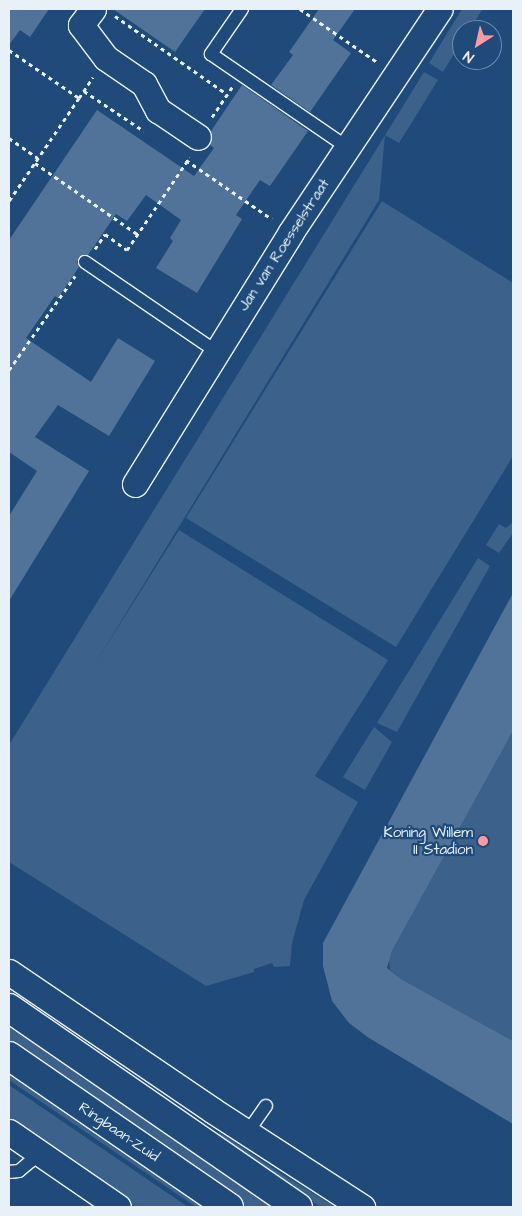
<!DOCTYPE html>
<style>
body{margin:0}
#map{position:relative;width:522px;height:1216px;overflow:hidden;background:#1f4a7a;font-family:"Architects Daughter",sans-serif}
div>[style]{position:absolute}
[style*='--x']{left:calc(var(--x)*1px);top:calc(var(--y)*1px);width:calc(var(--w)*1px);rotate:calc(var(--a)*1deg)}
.green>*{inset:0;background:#3c628c;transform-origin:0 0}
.building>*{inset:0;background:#517399}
.path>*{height:3px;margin-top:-1.5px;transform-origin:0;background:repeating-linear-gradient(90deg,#e8f1f8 0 4px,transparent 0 8px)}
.roads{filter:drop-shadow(1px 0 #e8f1f8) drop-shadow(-1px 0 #e8f1f8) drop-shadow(0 1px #e8f1f8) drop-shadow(0 -1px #e8f1f8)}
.lane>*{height:12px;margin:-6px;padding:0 6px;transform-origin:6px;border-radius:6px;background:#1f4a7a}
.street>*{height:25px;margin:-12.5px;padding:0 12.5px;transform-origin:12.5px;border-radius:12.5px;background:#1f4a7a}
.secondary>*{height:28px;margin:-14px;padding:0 14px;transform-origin:14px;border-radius:14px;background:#1f4a7a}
.dots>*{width:14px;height:14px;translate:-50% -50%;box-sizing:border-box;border:2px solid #1f4a7a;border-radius:50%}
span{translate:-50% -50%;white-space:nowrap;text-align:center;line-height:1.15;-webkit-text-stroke:4.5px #1f4a7a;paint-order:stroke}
.street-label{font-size:15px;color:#e8f1f8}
.poi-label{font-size:15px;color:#e8f1f8}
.right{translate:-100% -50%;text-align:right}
.frame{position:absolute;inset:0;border:10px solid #e8f1f8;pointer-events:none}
.north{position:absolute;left:452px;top:20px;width:50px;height:50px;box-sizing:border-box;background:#1f4a7a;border:1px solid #6f8dac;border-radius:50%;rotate:215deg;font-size:14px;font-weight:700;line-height:20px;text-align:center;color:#e8f1f8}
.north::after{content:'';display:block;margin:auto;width:18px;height:22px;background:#ff9aa2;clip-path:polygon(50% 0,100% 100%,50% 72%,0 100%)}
</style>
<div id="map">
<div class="green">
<div style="clip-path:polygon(462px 9px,482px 10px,469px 30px,462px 30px,462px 41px,443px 72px,429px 63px)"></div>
<div style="clip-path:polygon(424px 72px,438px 80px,399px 143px,385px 135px,379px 200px,93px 667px,179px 530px,388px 660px,315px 776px,358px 802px,304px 900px,292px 943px,290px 966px,274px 967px,272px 963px,254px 969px,254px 972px,206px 986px,9px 862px,9px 745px)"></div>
<div style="clip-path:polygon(382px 201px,513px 283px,513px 456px,396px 647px,186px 518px)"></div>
<div style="clip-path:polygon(513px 522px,513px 533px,499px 553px,486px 545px,499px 524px,506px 528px)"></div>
<div style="clip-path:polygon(478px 558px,490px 566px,397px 732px,377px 723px)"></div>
<div style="clip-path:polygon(374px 727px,392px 742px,365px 790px,343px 777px)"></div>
<div style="clip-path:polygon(513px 731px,513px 1041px,401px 979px,390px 970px,389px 960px,392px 951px)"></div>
<div style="left:9px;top:989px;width:211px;height:5px;rotate:35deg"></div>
<div style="left:9px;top:1023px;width:325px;height:20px;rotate:34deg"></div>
<div style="clip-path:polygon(9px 1073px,205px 1207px,196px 1207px,9px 1080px)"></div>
<div style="clip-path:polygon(9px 1085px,188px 1207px,136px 1207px,9px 1120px)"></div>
<div style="clip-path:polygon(219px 1132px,280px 1173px,335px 1207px,321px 1207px,219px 1138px)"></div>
</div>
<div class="building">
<div style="clip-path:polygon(9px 9px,49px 9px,30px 37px,20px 30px,9px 45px)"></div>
<div style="clip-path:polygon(113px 9px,205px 9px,175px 52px)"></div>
<div style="clip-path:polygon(319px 9px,355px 9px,333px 40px,351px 53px,310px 112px,271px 85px,293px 55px,289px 52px)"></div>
<div style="clip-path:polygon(242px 85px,308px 131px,270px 186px,260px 180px,236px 215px,242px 219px,197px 293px,156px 268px,173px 241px,170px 238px,181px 220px,146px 195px,127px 221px,116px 214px,88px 255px,79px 257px,77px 262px,79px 267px,58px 298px,55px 296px,26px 338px,91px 382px,118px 338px,155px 361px,109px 436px,58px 405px,35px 437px,89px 471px,9px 601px,9px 516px,37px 471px,9px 452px,9px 240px,97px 110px,194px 176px,214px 148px,210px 145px,212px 138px,211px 131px)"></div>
<div style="clip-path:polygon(513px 593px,513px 731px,392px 951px,387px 968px,401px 979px,513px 1041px,513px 1124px,369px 1038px,349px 1023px,332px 1001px,323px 966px,323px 943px)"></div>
</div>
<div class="path">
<div style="--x:300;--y:9;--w:93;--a:34.5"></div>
<div style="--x:115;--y:16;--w:136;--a:34.9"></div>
<div style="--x:9;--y:50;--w:85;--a:34.4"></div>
<div style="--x:79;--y:98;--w:125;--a:124.2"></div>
<div style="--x:84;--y:91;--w:72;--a:33.7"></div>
<div style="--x:79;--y:98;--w:25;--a:-56"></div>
<div style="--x:212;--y:117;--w:36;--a:-56"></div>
<div style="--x:9;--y:138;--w:35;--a:35"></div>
<div style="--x:186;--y:160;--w:104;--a:34.5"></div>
<div style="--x:35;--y:163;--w:124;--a:34.8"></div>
<div style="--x:95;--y:249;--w:18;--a:-56"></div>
<div style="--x:105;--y:234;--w:27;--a:36"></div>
<div style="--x:127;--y:250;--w:112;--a:-55.9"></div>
<div style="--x:9;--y:370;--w:115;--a:-54.9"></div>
</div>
<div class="roads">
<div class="lane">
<div style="--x:242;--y:9;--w:55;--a:124.6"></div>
<div style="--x:211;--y:54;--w:165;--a:34.4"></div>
<div style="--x:85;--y:262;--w:160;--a:34.3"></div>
<div style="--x:247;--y:1133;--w:33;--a:-55"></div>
<div style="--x:9;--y:1172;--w:10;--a:-6"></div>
<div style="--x:19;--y:1171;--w:16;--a:-40"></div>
<div style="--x:31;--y:1161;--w:11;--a:-56"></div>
</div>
<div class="street">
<div style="--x:93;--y:9;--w:20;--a:127"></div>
<div style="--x:81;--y:25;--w:41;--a:52.9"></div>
<div style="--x:106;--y:58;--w:46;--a:34.4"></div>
<div style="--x:144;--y:84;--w:30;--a:62"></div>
<div style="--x:158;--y:110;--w:48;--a:34"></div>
<div style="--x:135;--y:484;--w:296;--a:-58.2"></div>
<div style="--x:291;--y:232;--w:268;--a:-56.3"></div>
<div style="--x:9;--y:972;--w:245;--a:34.2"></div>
<div style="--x:212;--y:1110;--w:179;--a:32.9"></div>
<div style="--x:9;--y:1132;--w:132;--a:34.5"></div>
</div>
<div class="secondary">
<div style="--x:9;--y:1008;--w:351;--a:34.6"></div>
<div style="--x:9;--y:1056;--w:267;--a:34.5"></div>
</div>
</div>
<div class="dots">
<div style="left:483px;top:841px;background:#ff9aa2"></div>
</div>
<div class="street-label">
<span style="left:284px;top:245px;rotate:-57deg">Jan van Roesselstraat</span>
<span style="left:119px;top:1132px;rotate:34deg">Ringbaan-Zuid</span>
</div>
<div class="poi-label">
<span class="right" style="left:473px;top:841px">Koning Willem<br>II Stadion</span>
</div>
<div class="frame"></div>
<div class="north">N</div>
</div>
